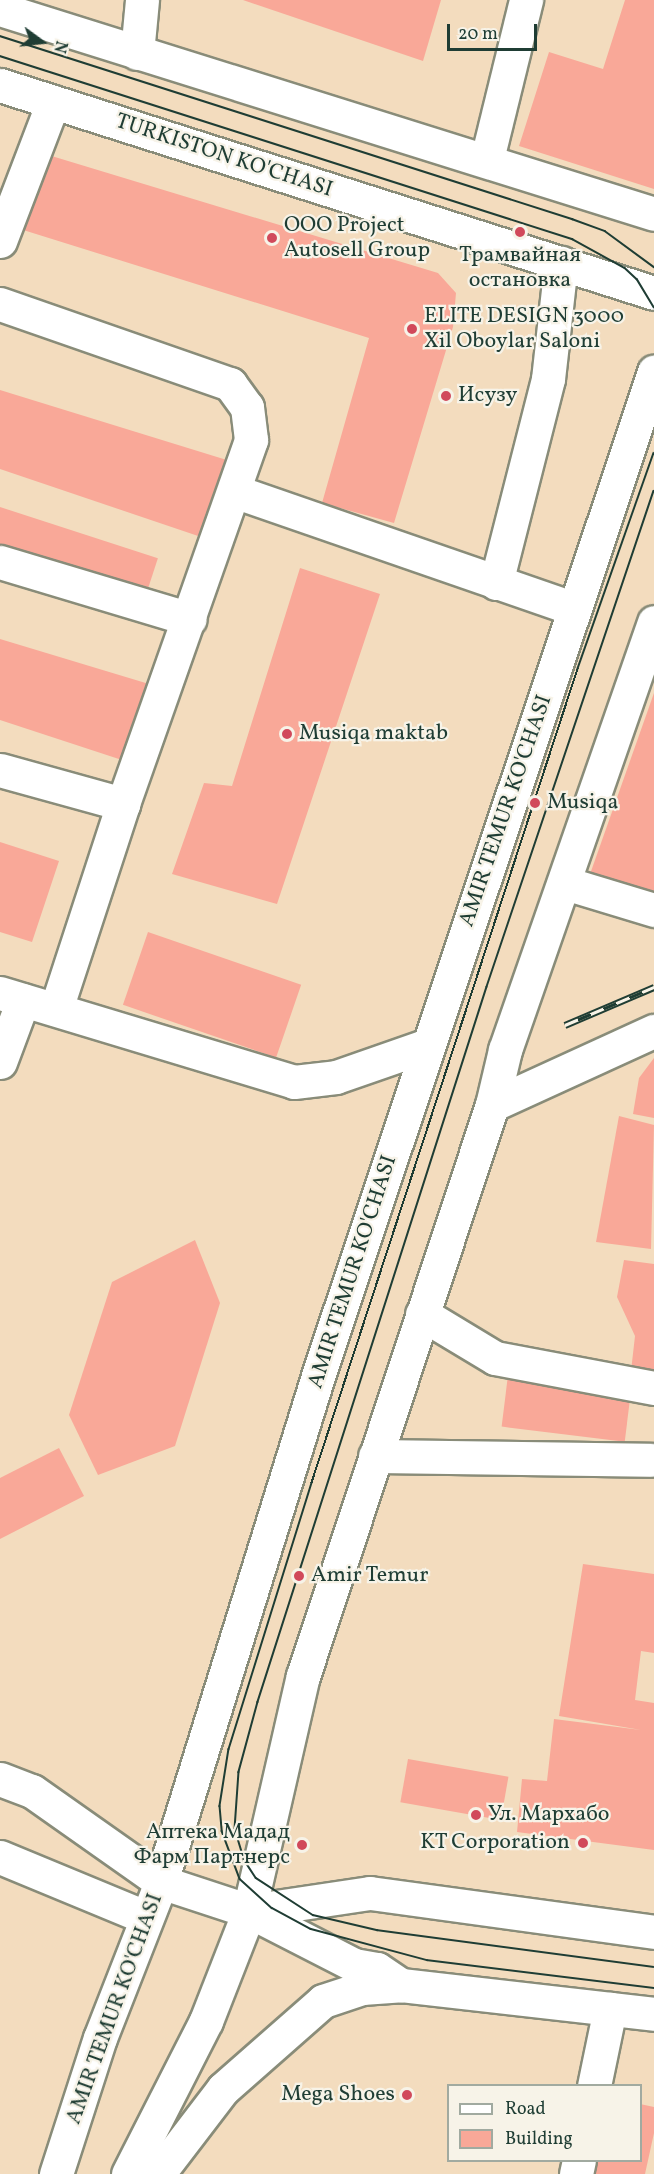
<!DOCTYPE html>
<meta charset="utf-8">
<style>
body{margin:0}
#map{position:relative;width:654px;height:2174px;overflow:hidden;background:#f3dcbe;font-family:Vollkorn,serif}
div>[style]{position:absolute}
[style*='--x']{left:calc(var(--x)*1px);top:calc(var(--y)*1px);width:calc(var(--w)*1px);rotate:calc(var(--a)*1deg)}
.building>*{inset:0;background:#f9a898;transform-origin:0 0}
.roads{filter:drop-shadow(2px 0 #898c79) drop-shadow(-2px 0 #898c79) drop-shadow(0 2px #898c79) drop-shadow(0 -2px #898c79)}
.minor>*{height:33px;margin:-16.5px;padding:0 16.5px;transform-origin:16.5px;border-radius:16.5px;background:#fff}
.major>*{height:33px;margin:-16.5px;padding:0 16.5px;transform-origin:16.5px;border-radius:16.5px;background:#fff}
.tram>*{height:1.5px;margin:-0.75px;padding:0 0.75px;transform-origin:0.75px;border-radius:0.75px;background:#1f3d34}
.rail>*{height:7px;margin-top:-3.5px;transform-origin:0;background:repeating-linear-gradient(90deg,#f7f3e8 0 14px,#1f3d34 0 28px);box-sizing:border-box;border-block:2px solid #1f3d34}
.dots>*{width:16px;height:16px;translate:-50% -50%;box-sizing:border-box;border:3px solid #f7f3e8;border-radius:50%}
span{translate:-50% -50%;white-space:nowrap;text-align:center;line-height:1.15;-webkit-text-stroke:4.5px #f7f3e8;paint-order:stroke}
.street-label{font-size:22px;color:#1f3d34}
.poi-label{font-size:22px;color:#1f3d34}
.left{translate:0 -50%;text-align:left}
.right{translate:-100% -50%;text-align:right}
.legend{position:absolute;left:447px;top:2084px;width:195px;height:78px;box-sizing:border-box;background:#f7f3e8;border:2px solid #a1aaa0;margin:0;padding:8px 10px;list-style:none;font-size:18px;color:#1f3d34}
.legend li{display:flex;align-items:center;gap:12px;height:30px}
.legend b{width:30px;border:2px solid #a1aaa0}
.north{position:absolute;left:12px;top:12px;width:60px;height:60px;-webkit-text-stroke:4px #f7f3e8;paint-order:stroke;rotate:105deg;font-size:16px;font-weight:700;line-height:24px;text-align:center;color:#1f3d34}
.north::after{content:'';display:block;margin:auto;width:21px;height:27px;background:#1f3d34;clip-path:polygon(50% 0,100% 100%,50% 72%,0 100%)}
.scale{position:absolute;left:447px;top:24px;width:90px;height:27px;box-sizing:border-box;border:3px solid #1f3d34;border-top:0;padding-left:8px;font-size:18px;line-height:21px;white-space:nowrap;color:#1f3d34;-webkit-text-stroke:4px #f7f3e8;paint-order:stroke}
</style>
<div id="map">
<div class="building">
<div style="clip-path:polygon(243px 0,441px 0,423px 61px)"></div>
<div style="clip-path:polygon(625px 0,654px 0,654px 189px,519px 146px,549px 52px,603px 69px)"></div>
<div style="clip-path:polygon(45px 154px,438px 273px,456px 293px,453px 327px,394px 523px,322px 503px,369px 338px,20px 229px)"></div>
<div style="clip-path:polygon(0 390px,230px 461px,207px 539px,0 469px)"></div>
<div style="left:0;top:507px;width:166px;height:35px;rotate:18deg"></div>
<div style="clip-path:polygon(300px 568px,380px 594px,277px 904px,172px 874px,204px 783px,232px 786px)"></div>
<div style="clip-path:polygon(0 639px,149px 684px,125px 761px,0 720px)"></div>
<div style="clip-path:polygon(654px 693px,654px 893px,589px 877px)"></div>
<div style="clip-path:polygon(0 842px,59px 861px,32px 942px,0 932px)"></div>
<div style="left:148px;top:932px;width:162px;height:77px;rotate:19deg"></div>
<div style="clip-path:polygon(654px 1058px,654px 1118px,633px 1114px,639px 1078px)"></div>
<div style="clip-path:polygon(619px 1116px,654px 1125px,651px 1249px,596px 1242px)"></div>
<div style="clip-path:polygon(195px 1240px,220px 1303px,175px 1446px,98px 1475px,69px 1415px,112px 1282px)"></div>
<div style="clip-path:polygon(624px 1260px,654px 1264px,654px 1377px,631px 1371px,635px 1336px,617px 1297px)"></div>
<div style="left:508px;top:1375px;width:124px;height:52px;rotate:7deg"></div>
<div style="clip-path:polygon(59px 1448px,84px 1496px,0 1539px,0 1478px)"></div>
<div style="clip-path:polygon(583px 1564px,654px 1574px,654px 1653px,641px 1651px,635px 1700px,654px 1703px,654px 1850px,517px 1832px,522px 1779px,547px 1781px,554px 1719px,641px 1730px,559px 1716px)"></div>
<div style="left:408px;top:1759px;width:102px;height:44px;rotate:10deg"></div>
<div style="clip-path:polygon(640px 2104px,654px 2107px,654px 2133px,645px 2174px,582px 2174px,585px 2160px,640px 2160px)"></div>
</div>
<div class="roads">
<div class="minor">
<div style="--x:137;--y:53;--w:53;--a:-84.6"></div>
<div style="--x:487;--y:159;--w:164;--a:-76.2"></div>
<div style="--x:0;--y:241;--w:149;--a:-69.1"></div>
<div style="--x:0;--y:304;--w:244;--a:19.2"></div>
<div style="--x:230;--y:384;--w:29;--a:54"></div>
<div style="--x:247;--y:407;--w:33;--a:83"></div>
<div style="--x:251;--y:440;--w:386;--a:109.4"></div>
<div style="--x:123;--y:804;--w:216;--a:108.1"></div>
<div style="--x:234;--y:491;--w:360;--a:19.1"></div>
<div style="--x:0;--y:562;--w:198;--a:16.7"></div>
<div style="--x:496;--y:583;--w:211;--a:-75.7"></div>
<div style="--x:548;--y:379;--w:117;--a:-83.6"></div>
<div style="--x:0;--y:770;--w:128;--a:15.5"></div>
<div style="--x:565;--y:883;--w:93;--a:16.9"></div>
<div style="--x:0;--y:993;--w:307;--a:16.8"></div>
<div style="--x:294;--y:1082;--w:42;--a:-6.8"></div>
<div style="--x:336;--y:1077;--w:97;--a:-19.2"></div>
<div style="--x:0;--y:1062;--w:66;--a:-69.6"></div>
<div style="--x:492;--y:1105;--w:178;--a:-24.6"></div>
<div style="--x:422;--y:1314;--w:85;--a:31.1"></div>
<div style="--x:495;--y:1358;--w:162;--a:10.7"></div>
<div style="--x:375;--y:1456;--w:275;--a:0.8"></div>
<div style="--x:0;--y:1779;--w:34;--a:21"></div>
<div style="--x:32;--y:1791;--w:158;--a:35.2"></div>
<div style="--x:0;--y:1857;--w:157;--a:22.5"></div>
<div style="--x:594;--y:2086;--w:79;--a:-78.3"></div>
<div style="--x:158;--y:2174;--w:107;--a:-52.6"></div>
<div style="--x:223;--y:2089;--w:133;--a:-41.3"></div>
<div style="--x:323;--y:2001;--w:41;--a:-18.4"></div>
<div style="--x:362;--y:1988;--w:39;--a:-4"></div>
<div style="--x:576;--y:2174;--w:14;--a:-78"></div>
</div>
<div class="major">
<div style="--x:0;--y:9;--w:685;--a:17.4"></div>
<div style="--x:0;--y:85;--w:686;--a:17.64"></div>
<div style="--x:161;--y:1882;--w:93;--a:18.2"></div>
<div style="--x:249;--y:1911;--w:118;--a:27.2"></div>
<div style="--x:354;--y:1965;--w:23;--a:10"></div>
<div style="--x:377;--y:1969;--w:29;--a:34"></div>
<div style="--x:401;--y:1985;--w:255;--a:6.5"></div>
<div style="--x:249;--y:1911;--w:122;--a:-8.5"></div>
<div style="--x:370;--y:1893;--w:287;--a:7.8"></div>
<div style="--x:56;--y:2174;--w:143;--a:-72.1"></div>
<div style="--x:100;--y:2038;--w:168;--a:-68.6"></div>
<div style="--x:161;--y:1882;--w:533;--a:-72.76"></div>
<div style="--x:319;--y:1373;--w:1056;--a:-71.5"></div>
<div style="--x:128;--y:2174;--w:172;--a:-63"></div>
<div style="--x:206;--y:2021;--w:118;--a:-68.6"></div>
<div style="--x:249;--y:1911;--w:241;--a:-77.1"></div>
<div style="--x:303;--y:1676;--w:601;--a:-71.69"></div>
<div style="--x:492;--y:1105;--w:57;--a:-76.7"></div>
<div style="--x:505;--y:1050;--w:453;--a:-70.8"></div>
</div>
</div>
<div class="tram">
<div style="--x:0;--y:36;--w:601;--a:17.74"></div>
<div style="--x:572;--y:219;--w:35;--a:20"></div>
<div style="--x:605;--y:231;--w:61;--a:36.3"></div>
<div style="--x:0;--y:56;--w:601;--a:17.74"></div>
<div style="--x:572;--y:239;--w:60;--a:28.7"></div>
<div style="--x:625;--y:268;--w:16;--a:43"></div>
<div style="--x:637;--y:279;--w:33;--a:59"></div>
<div style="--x:654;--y:453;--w:229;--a:109.4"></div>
<div style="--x:578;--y:669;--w:856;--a:108.1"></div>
<div style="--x:312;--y:1483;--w:279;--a:107.3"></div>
<div style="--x:229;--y:1749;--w:58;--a:99"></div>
<div style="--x:220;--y:1806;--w:25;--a:85"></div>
<div style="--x:222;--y:1831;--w:51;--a:69.4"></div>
<div style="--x:240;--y:1879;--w:43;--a:42.2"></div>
<div style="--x:272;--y:1908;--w:44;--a:28.3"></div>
<div style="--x:311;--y:1929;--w:120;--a:15"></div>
<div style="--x:427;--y:1960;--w:229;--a:7"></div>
<div style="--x:654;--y:491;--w:523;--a:108.61"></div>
<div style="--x:487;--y:987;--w:751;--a:107.76"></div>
<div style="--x:258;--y:1702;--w:73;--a:105.2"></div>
<div style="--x:239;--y:1772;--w:57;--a:94"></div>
<div style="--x:235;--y:1829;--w:34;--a:73"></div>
<div style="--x:245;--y:1861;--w:20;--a:57"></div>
<div style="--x:256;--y:1878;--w:68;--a:33"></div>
<div style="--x:313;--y:1915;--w:66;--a:13.2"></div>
<div style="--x:377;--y:1930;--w:279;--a:7.6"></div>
</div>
<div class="rail">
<div style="--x:565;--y:1025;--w:97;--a:-23.1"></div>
</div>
<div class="dots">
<div style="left:520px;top:232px;background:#d1495b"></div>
<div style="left:272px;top:238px;background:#d1495b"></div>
<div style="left:412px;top:329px;background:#d1495b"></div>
<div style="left:446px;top:396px;background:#d1495b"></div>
<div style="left:287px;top:734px;background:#d1495b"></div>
<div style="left:535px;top:803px;background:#d1495b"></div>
<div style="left:299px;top:1576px;background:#d1495b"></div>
<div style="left:476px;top:1815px;background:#d1495b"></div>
<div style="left:583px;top:1843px;background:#d1495b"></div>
<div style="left:302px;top:1845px;background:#d1495b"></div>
<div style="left:407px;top:2095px;background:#d1495b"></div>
</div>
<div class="street-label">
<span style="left:224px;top:156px;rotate:18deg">TURKISTON KO'CHASI</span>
<span style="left:506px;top:811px;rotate:-71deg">AMIR TEMUR KO'CHASI</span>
<span style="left:353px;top:1272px;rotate:-72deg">AMIR TEMUR KO'CHASI</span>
<span style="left:115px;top:2009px;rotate:-70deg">AMIR TEMUR KO'CHASI</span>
</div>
<div class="poi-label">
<span class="left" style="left:284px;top:238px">OOO Project<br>Autosell Group</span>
<span style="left:520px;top:268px">Трамвайная<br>остановка</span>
<span class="left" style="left:424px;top:329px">ELITE DESIGN 3000<br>Xil Oboylar Saloni</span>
<span class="left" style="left:458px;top:396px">Исузу</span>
<span class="left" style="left:299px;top:734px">Musiqa maktab</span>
<span class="left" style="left:547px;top:803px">Musiqa</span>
<span class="left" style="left:311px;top:1576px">Amir Temur</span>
<span class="left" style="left:488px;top:1815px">Ул. Мархабо</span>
<span class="right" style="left:290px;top:1845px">Аптека Мадад<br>Фарм Партнерс</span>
<span class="right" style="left:570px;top:1843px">KT Corporation</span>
<span class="right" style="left:395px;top:2095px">Mega Shoes</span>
</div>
<ul class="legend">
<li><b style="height:8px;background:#fff"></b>Road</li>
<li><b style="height:16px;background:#f9a898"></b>Building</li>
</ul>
<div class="north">N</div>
<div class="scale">20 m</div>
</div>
